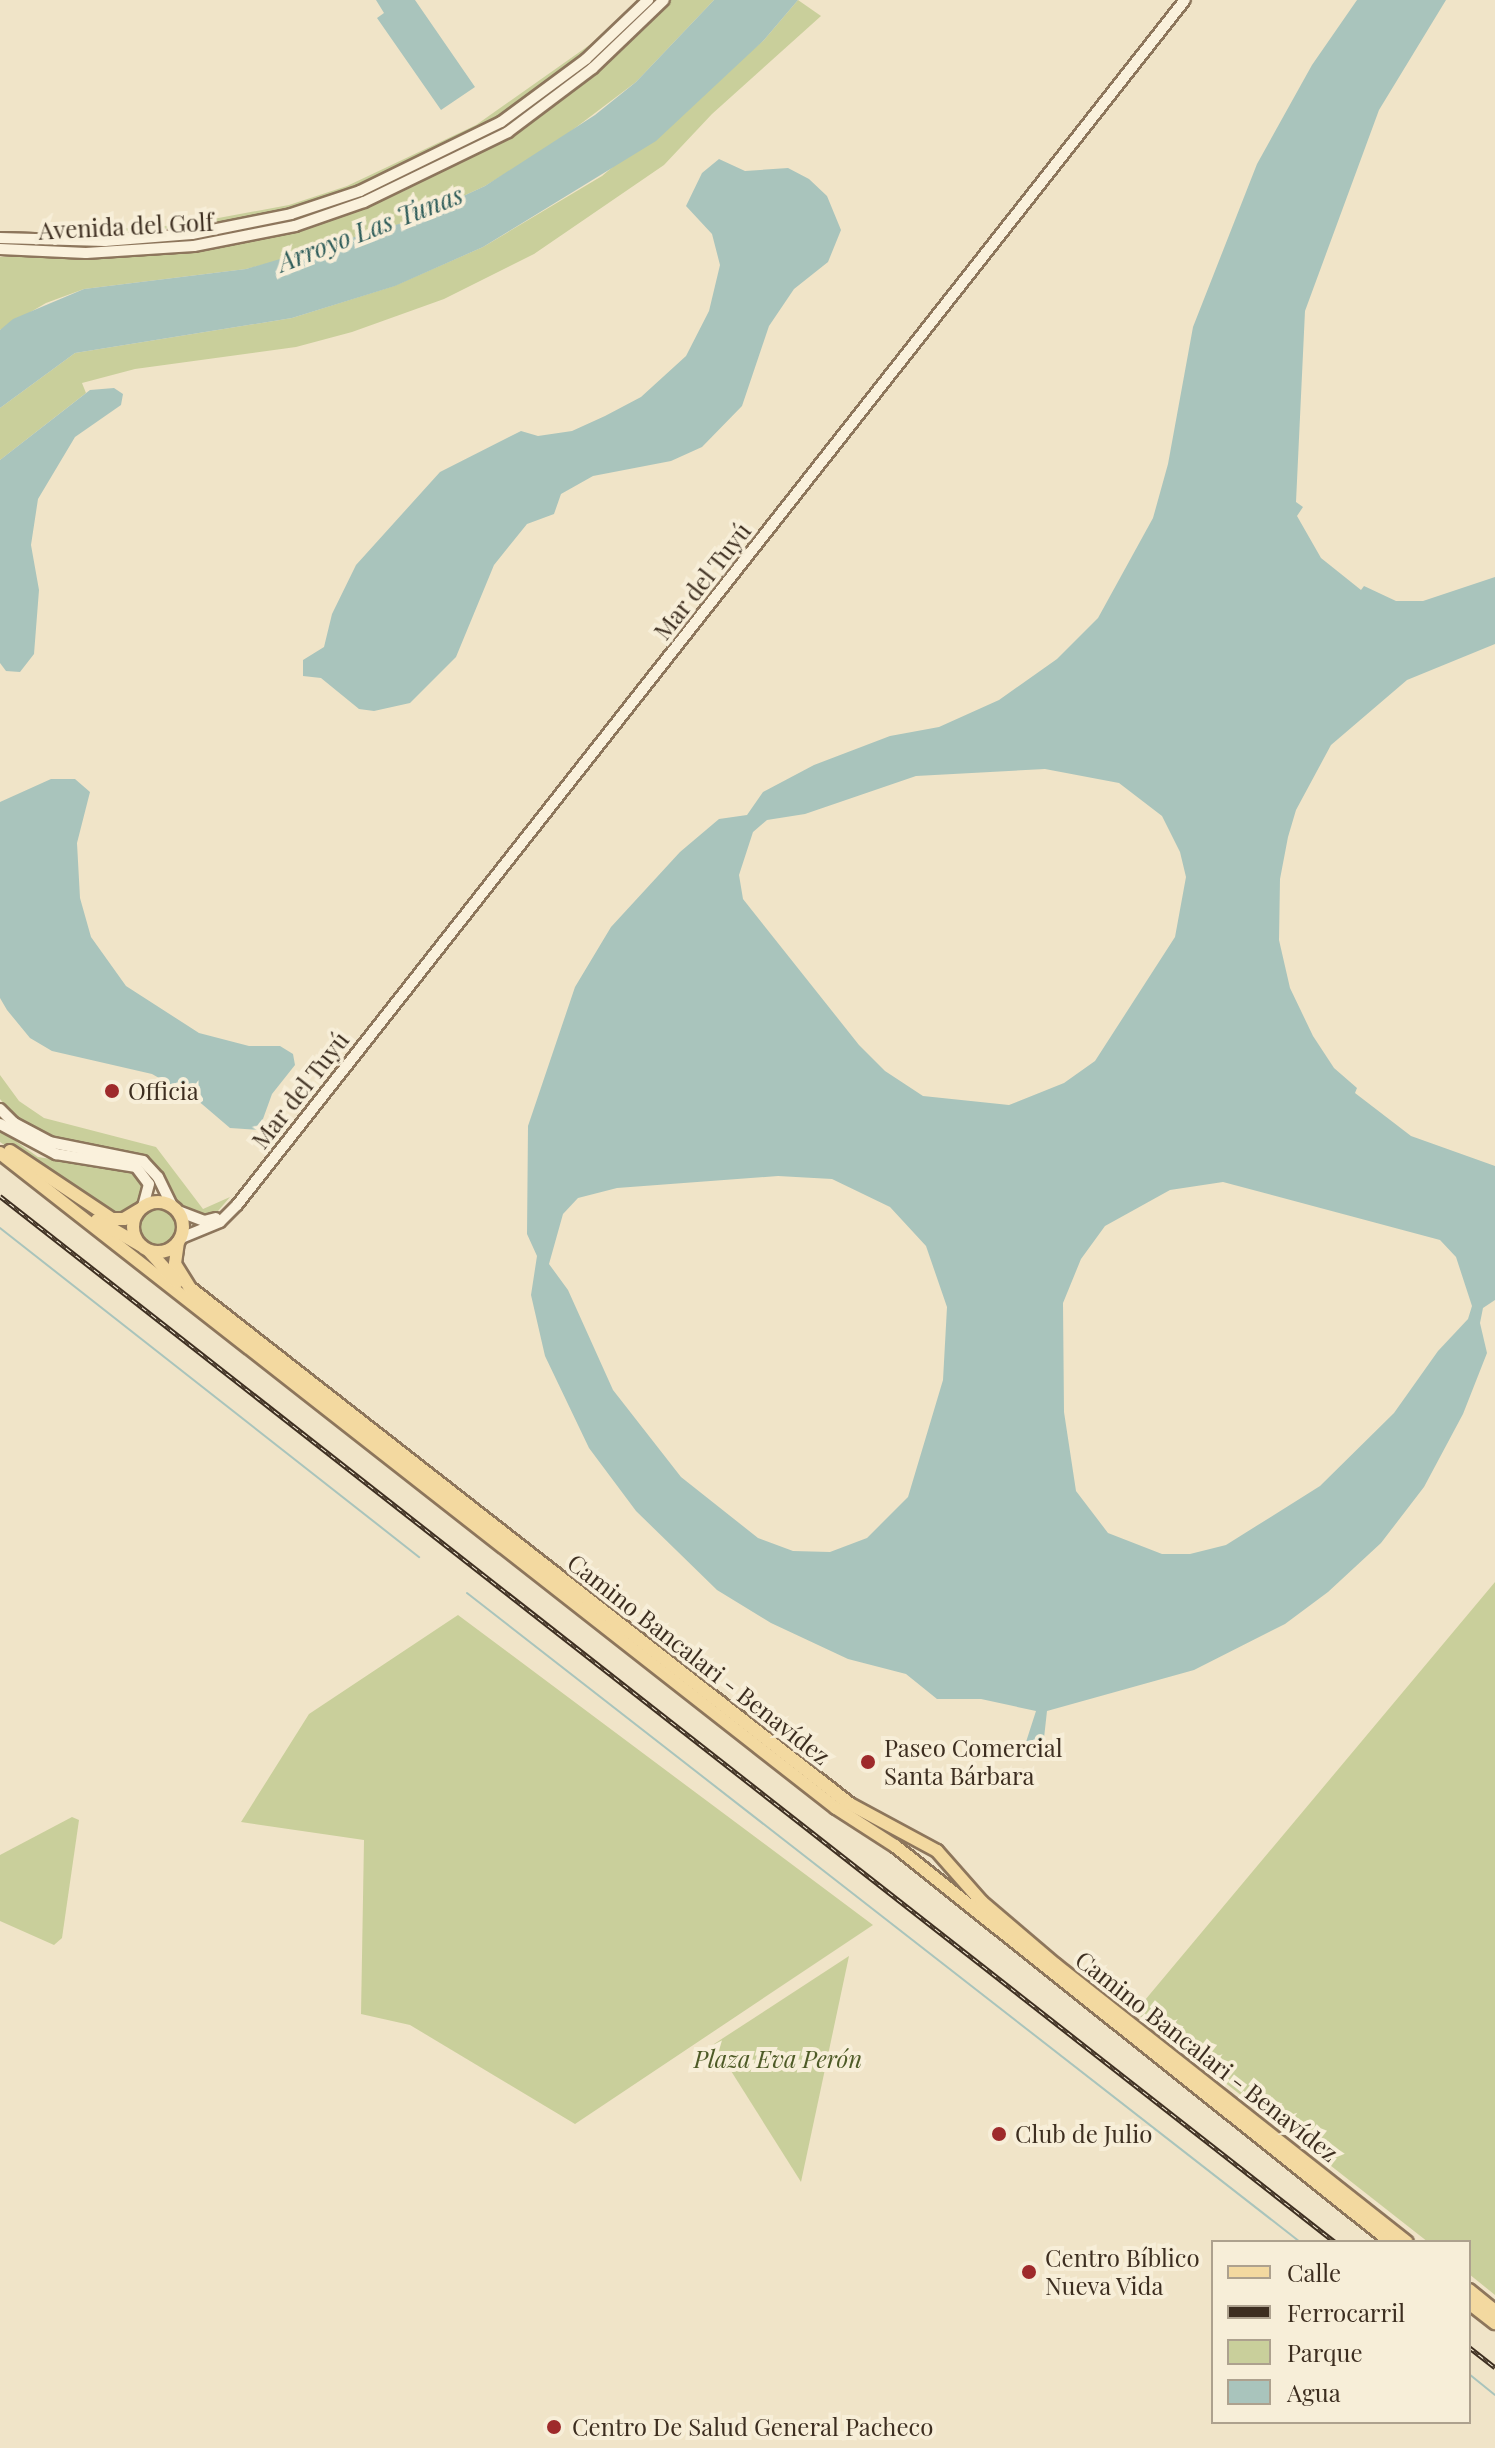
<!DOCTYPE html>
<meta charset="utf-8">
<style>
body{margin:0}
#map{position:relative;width:1495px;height:2448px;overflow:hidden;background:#f0e4c8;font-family:"Playfair Display",serif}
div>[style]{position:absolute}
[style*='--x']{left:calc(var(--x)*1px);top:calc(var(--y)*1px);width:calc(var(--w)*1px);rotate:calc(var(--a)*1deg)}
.green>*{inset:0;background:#c9cf9b}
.round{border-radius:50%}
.water>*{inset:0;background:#a9c4bc}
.stream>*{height:2px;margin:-1px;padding:0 1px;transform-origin:1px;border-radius:1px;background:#a9c4bc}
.roads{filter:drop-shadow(2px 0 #8d765c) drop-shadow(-2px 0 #8d765c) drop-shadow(0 2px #8d765c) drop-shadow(0 -2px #8d765c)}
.minor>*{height:10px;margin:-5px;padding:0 5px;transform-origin:5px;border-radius:5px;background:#faf1dc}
.major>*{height:12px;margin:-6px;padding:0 6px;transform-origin:6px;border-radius:6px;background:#f3d9a0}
.major>.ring{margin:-6px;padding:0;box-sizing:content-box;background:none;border:12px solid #f3d9a0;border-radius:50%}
.rail>*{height:5px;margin-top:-2.5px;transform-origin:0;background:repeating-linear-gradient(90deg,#f7eed8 0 6px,#3d2e20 0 12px);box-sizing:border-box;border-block:2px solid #3d2e20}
.dots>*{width:22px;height:22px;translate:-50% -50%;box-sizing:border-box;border:4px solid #f7eed8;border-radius:50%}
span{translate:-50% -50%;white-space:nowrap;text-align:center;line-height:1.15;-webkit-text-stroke:8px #f7eed8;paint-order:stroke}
.street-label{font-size:24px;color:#3d2e20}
.poi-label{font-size:24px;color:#3d2e20}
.left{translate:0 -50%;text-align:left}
.park-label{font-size:24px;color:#4d5a26;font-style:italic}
.water-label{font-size:26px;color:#2f5d5a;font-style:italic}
.legend{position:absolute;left:1211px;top:2240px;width:260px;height:184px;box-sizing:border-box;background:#f7eed8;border:2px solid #ada18e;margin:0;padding:10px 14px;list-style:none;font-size:24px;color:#3d2e20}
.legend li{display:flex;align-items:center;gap:16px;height:40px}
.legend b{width:40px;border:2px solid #ada18e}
</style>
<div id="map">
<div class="green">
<div style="clip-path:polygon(654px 0,659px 0,609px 50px,511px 125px,477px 146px,360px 201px,291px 223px,198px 241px,79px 251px,0 247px,197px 237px,290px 219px,359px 197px,424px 170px,510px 121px,566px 80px)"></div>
<div style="clip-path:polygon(670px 0,714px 0,636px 82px,554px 144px,485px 186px,409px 221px,329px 248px,246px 269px,84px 289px,46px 303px,0 330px,0 257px,179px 251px,330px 219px,402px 192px,499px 142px,561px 100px)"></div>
<div style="clip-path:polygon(798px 0,821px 16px,712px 114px,664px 165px,534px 254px,444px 299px,352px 332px,296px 347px,135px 369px,82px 383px,86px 393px,0 460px,0 408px,75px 353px,292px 318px,394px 286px,483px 247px,602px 176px,764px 40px)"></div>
<div style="clip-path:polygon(615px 27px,569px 67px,479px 130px,389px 176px,291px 210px,181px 231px,95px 238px,8px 235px,181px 225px,289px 205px,347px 186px,476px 125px)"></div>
<div style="clip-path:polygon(0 1075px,19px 1101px,44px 1118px,156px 1147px,203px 1209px,230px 1197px,212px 1218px,193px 1216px,176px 1202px,148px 1159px,48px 1136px,13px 1115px,0 1099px)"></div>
<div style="clip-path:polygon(0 1130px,38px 1157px,137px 1172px,146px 1196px,130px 1214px,106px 1213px,0 1142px)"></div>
<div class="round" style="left:137px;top:1206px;width:42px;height:42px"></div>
<div style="clip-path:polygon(1495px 1582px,1495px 2295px,1469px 2274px,1469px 2242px,1428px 2242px,1135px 2012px)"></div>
<div style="clip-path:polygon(458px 1615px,873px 1925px,575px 2124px,410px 2025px,361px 2014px,364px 1840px,241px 1822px,309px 1714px)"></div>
<div style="clip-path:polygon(72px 1817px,79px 1820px,62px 1938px,54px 1945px,0 1921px,0 1855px)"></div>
<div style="clip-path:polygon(849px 1956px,828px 2055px,801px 2182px,714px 2044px)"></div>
</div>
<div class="water">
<div style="clip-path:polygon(376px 0,415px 0,475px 87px,441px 110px,377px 18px,384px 13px)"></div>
<div style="clip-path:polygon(714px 0,798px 0,764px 40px,656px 141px,483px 247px,395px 286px,292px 318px,75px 353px,0 408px,0 330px,13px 319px,84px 289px,246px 269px,409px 221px,485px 186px,595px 115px,636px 82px)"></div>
<div style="clip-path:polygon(evenodd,1357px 0,1446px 0,1379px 110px,1305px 311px,1296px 502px,1303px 507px,1297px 516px,1321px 558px,1361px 590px,1364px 586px,1396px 601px,1423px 601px,1495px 577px,1495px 644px,1407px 680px,1331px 745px,1296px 810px,1288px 837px,1280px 879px,1279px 940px,1290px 988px,1313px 1036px,1334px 1068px,1357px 1088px,1355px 1093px,1411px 1136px,1495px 1166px,1495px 1300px,1483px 1308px,1480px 1323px,1487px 1353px,1463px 1414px,1424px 1487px,1381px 1543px,1328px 1592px,1285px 1624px,1194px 1670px,1047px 1711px,1043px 1747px,1036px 1749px,1026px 1742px,1036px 1711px,981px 1699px,937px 1699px,906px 1674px,848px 1659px,771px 1623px,717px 1590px,636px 1511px,589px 1448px,545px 1356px,531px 1295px,537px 1256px,527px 1234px,528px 1126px,575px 987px,611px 927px,680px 852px,719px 819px,747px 815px,763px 792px,814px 765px,890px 736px,939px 727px,999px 700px,1057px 659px,1098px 618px,1153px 518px,1168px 464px,1193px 327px,1257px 164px,1312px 65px,1357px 0,1045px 769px,1119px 783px,1162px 816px,1180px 852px,1186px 877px,1175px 937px,1095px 1061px,1064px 1083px,1009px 1105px,923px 1096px,885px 1071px,859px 1045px,743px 899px,739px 875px,753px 832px,767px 820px,805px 814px,916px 776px,1045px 769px,1357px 0,778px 1176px,832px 1179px,890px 1207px,926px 1246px,947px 1307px,943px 1380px,908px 1497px,867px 1538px,830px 1552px,793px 1551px,758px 1538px,681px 1477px,613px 1390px,568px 1290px,549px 1264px,563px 1214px,578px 1198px,617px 1188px,778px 1176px,1357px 0,1223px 1182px,1440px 1240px,1456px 1257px,1472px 1306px,1468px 1319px,1438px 1351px,1394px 1413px,1320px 1486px,1226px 1545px,1190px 1554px,1162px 1554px,1108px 1533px,1076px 1491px,1064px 1412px,1063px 1303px,1081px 1259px,1105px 1226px,1170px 1190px,1223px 1182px)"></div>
<div style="clip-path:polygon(719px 159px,745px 171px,788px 168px,809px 179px,827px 196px,841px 230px,828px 262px,794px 289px,769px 326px,742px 406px,702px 447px,671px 461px,593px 476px,561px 494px,554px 514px,527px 524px,494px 565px,456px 657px,410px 703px,374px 711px,359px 709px,321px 678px,303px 676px,303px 660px,324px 647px,332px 614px,356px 565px,440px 472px,521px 431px,538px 436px,572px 431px,605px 416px,641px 397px,686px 356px,709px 311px,720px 265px,712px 234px,686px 206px,702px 173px)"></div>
<div style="clip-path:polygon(114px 388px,123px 394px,121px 405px,75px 437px,38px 499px,31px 545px,39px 590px,34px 654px,20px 672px,6px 671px,0 663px,0 460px,90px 390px)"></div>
<div style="clip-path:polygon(51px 779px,75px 779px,90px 792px,77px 843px,80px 898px,91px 937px,126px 986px,199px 1033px,249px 1046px,280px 1046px,293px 1054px,295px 1065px,272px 1094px,259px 1130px,230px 1128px,196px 1099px,152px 1074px,52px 1051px,30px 1038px,7px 1010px,0 998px,0 802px)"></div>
</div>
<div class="stream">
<div style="--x:0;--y:1228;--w:533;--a:38.14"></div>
<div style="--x:467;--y:1593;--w:1056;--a:37.92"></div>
<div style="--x:1469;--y:2374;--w:33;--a:39"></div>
</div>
<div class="roads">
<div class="minor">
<div style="--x:0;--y:238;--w:105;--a:1.6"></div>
<div style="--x:105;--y:241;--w:87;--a:-4.6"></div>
<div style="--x:192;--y:234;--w:101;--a:-11.4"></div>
<div style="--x:291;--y:214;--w:73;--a:-18.4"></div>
<div style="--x:360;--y:191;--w:157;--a:-26.1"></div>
<div style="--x:501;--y:122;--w:106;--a:-36.5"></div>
<div style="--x:586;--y:59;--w:86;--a:-43.6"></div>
<div style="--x:0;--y:249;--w:86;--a:2.7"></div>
<div style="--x:86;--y:253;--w:108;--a:-3.7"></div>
<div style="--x:194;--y:246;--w:103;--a:-11.2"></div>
<div style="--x:295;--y:226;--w:73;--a:-19.2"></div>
<div style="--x:364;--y:202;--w:160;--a:-25.9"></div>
<div style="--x:508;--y:132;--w:106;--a:-37"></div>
<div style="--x:593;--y:68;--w:98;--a:-43.8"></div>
<div style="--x:0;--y:1109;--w:20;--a:45"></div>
<div style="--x:14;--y:1123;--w:40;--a:28"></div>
<div style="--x:49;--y:1142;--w:96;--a:11.4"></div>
<div style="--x:143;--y:1161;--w:22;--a:47"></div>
<div style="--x:158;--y:1177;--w:32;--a:64"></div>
<div style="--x:0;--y:1124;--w:64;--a:28.2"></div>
<div style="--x:56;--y:1154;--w:81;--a:9.2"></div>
<div style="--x:136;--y:1167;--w:21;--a:53"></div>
<div style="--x:149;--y:1184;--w:24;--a:105"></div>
<div style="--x:178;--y:1211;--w:28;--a:21"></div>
<div style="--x:204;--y:1221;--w:12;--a:-14"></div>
<div style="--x:181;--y:1238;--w:42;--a:-22.3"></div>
<div style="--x:220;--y:1222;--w:24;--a:-45"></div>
<div style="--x:237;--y:1205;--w:1533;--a:-51.81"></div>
</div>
<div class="major">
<div style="--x:10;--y:1151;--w:123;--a:33.7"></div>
<div style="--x:112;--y:1219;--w:12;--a:0"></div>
<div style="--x:124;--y:1219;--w:17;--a:-31"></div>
<div style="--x:0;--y:1153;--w:1062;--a:38.08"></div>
<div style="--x:836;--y:1808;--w:70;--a:32.8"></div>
<div style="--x:895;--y:1846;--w:635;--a:38.6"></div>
<div class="ring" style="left:133px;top:1202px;width:38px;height:38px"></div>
<div style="--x:97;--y:1220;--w:50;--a:30.2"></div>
<div style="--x:178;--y:1242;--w:22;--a:98"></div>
<div style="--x:175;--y:1264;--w:28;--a:58"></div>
<div style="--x:190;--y:1288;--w:838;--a:38.02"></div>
<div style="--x:850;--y:1804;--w:99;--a:28.4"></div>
<div style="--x:937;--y:1851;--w:68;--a:48.6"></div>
<div style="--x:982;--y:1902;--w:97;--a:40.4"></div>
<div style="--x:1056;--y:1965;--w:447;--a:38.3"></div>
<div style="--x:149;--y:1251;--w:42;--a:47.9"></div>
<div style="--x:1469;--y:2290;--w:33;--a:39"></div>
<div style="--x:1469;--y:2303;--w:33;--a:38"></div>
</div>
</div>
<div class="rail">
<div style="--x:0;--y:1196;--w:1696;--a:38.08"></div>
<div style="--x:1469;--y:2347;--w:33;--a:38"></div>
</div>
<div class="dots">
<div style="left:112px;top:1091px;background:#9e2a2b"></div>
<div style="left:868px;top:1762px;background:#9e2a2b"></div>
<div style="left:999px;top:2134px;background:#9e2a2b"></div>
<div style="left:1029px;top:2272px;background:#9e2a2b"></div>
<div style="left:554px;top:2427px;background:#9e2a2b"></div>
</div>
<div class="street-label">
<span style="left:126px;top:226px;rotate:-3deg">Avenida del Golf</span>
<span style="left:702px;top:581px;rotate:-52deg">Mar del Tuyú</span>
<span style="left:300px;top:1090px;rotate:-52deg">Mar del Tuyú</span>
<span style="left:699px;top:1659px;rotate:38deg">Camino Bancalari - Benavídez</span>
<span style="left:1207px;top:2056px;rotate:38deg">Camino Bancalari - Benavídez</span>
</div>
<div class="poi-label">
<span class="left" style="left:128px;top:1091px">Officia</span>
<span class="left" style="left:884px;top:1762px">Paseo Comercial<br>Santa Bárbara</span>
<span class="left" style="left:1015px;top:2134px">Club de Julio</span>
<span class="left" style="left:1045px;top:2272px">Centro Bíblico<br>Nueva Vida</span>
<span class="left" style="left:572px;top:2427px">Centro De Salud General Pacheco</span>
</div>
<div class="park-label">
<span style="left:778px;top:2059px">Plaza Eva Perón</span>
</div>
<div class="water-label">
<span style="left:370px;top:228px;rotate:-21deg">Arroyo Las Tunas</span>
</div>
<ul class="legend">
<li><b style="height:10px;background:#f3d9a0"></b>Calle</li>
<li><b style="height:10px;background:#3d2e20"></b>Ferrocarril</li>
<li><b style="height:22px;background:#c9cf9b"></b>Parque</li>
<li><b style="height:22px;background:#a9c4bc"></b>Agua</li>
</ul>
</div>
